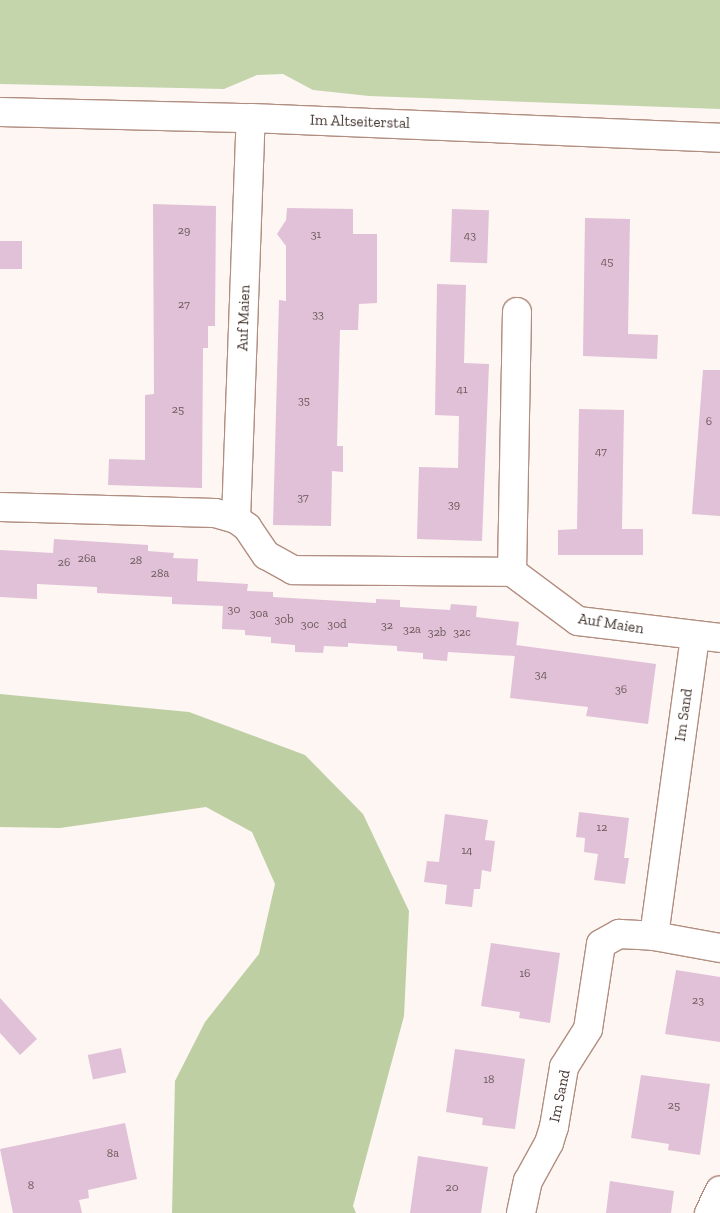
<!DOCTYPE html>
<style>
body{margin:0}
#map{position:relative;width:720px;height:1213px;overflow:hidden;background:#fdf6f2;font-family:"Zilla Slab",serif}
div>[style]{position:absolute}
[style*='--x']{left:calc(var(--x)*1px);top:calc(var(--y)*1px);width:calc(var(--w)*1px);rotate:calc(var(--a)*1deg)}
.green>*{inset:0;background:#c4d5ac}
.forest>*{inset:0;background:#becfa4}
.building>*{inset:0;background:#e1c1d7;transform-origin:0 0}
.roads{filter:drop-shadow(1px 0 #b18e80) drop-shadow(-1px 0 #b18e80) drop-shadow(0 1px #b18e80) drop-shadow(0 -1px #b18e80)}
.minor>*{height:28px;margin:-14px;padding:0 14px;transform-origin:14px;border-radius:14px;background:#fff}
span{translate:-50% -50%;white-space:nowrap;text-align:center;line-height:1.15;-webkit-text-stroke:4.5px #fff;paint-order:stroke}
.number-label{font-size:12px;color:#6c5a5a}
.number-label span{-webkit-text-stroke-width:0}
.street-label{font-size:15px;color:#453730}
</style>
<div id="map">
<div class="green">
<div style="clip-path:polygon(0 0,720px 0,720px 109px,369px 96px,313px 90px,283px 74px,257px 75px,224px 89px,0 84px)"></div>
</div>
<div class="forest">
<div style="clip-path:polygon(0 694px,189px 712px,305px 755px,363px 814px,409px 911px,404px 1016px,353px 1206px,356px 1213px,172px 1213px,175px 1081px,205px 1022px,259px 954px,275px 884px,252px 832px,206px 807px,60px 828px,0 827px)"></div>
</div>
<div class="building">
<div style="clip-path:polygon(153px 204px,216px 206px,215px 326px,208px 326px,208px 348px,203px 348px,202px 488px,108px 485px,109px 459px,145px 460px,145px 395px,154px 394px)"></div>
<div style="clip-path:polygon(287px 208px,353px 209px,353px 234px,377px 234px,377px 303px,359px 304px,358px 330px,340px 330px,337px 446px,343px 446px,343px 472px,332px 471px,331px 526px,273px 525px,279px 300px,286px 301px,286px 246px,277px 234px,286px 220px)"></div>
<div style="left:452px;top:209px;width:37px;height:53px;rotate:2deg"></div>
<div style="clip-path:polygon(585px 218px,630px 219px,628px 334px,658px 335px,657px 359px,583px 356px)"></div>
<div style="left:0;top:241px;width:22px;height:28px"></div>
<div style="clip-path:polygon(437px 284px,466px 285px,464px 363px,489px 364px,482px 541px,417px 539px,419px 467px,458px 468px,459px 416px,435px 415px)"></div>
<div style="clip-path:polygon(703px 370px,720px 370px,720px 516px,692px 514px)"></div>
<div style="clip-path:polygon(579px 409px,624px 410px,622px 529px,643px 529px,643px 555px,558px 555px,558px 530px,577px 529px)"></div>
<div style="clip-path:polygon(54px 539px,148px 545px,148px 551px,174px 553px,173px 558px,198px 559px,197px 581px,248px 584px,247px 591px,273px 592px,273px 597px,376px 603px,376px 599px,400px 600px,400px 607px,450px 610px,451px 604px,477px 606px,476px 617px,519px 622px,515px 656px,448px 652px,447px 661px,423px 659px,423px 653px,397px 651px,397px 646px,348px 643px,348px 647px,324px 646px,323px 653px,295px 652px,295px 645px,271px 643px,271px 637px,245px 635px,245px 630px,222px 629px,223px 606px,172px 604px,172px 597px,97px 593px,97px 587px,37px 584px,37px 599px,0 597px,0 550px,53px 553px)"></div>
<div style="clip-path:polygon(516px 645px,656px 664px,648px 724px,586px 716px,588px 707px,510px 698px)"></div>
<div style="clip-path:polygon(579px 812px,629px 818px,624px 858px,629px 858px,625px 884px,594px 880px,598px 854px,584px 852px,585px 838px,576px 837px)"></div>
<div style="clip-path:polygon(445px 814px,488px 820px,485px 840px,495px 841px,491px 872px,482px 870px,480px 889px,474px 889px,472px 907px,445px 904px,447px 885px,424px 882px,427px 861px,439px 862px)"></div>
<div style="clip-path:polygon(491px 943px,560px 953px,550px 1023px,519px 1018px,520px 1012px,481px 1006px)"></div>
<div style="clip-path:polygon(676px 970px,720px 977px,720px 1042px,665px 1034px)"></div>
<div style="clip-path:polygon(0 998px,37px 1039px,20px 1055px,0 1033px)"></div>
<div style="left:121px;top:1048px;width:25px;height:34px;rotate:78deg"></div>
<div style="clip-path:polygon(455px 1049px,525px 1059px,515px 1129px,482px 1125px,483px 1118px,446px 1112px)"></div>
<div style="clip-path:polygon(641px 1075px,710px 1084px,700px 1155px,668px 1150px,669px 1144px,631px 1138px)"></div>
<div style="clip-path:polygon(125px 1123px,137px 1179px,88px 1190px,89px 1198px,79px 1200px,82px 1213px,13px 1213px,0 1149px)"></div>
<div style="clip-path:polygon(418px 1156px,488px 1167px,481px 1213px,410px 1213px)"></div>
<div style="clip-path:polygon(610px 1181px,674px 1191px,671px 1213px,606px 1213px)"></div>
</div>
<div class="roads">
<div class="minor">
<div style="--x:0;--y:112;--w:251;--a:1.4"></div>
<div style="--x:251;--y:118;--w:469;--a:2.4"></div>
<div style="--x:0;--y:507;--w:215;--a:1.6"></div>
<div style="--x:215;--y:513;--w:22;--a:16"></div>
<div style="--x:236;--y:519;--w:14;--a:36"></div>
<div style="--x:247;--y:527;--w:34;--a:56"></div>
<div style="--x:266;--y:555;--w:31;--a:29"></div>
<div style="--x:293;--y:570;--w:219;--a:0.5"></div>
<div style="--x:512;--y:572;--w:82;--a:36.6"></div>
<div style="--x:578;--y:621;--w:143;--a:6.8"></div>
<div style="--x:236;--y:519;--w:401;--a:-87.9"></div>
<div style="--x:512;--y:572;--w:260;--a:-88.9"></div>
<div style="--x:654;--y:936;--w:302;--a:-82.2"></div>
<div style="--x:521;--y:1213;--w:33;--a:-78"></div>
<div style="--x:528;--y:1181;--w:43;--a:-61.1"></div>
<div style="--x:549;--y:1143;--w:17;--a:-73"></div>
<div style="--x:554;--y:1127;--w:61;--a:-80.5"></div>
<div style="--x:564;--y:1067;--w:45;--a:-57.7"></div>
<div style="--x:588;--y:1029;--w:86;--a:-81.3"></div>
<div style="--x:601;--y:944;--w:21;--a:-29"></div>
<div style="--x:619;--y:934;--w:35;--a:3"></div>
<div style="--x:654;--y:936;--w:67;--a:10.3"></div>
<div style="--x:709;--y:1213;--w:25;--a:-64"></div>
</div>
</div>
<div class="number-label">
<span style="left:184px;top:231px">29</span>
<span style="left:316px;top:235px">31</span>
<span style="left:470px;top:236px">43</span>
<span style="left:607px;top:262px">45</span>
<span style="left:184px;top:305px">27</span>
<span style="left:318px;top:315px">33</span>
<span style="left:462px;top:390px">41</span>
<span style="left:304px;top:401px">35</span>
<span style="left:178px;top:410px">25</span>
<span style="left:709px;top:422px">6</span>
<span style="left:601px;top:452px">47</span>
<span style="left:303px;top:498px">37</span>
<span style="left:454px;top:505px">39</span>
<span style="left:87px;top:559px">26a</span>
<span style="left:136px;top:561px">28</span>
<span style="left:64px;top:563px">26</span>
<span style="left:160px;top:574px">28a</span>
<span style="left:234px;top:610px">30</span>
<span style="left:259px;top:614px">30a</span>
<span style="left:284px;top:620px">30b</span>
<span style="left:310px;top:625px">30c</span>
<span style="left:337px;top:625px">30d</span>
<span style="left:387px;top:626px">32</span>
<span style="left:412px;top:630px">32a</span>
<span style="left:437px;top:633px">32b</span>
<span style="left:462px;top:633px">32c</span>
<span style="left:541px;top:675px">34</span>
<span style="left:621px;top:690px">36</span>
<span style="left:602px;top:828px">12</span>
<span style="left:467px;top:851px">14</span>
<span style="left:525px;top:974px">16</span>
<span style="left:698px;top:1001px">23</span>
<span style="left:489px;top:1080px">18</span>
<span style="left:674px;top:1106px">25</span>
<span style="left:113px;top:1154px">8a</span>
<span style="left:31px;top:1186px">8</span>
<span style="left:452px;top:1188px">20</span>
</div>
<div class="street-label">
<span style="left:360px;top:122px;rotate:2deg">Im Altseiterstal</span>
<span style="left:244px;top:318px;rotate:-88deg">Auf Maien</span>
<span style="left:611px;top:624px;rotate:9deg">Auf Maien</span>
<span style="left:684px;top:715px;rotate:-82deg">Im Sand</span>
<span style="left:560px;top:1096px;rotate:-78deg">Im Sand</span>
</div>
</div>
